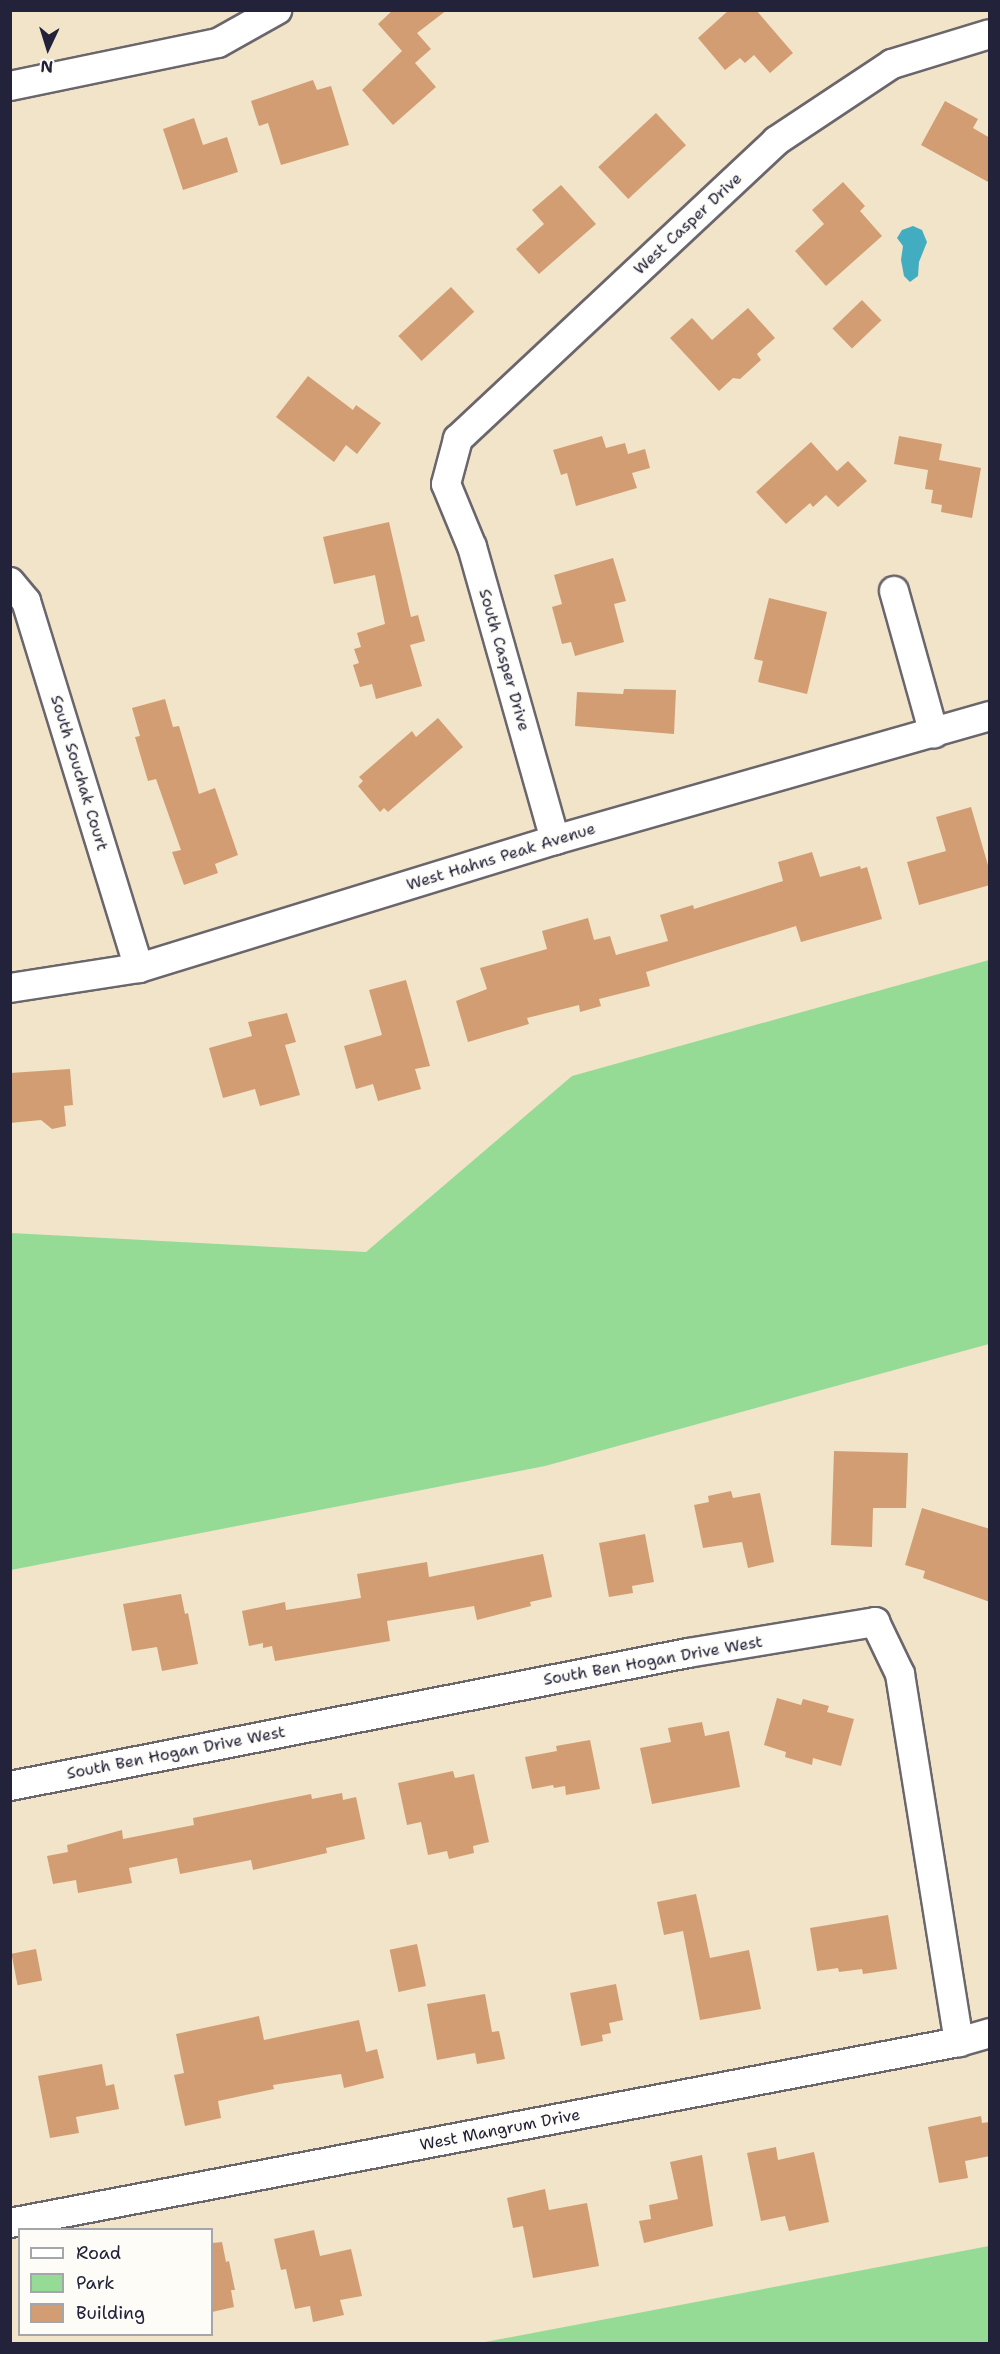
<!DOCTYPE html>
<style>
body{margin:0}
#map{position:relative;width:1000px;height:2354px;overflow:hidden;background:#f1e4c8;font-family:"Shantell Sans",sans-serif}
div>[style]{position:absolute}
[style*='--x']{left:calc(var(--x)*1px);top:calc(var(--y)*1px);width:calc(var(--w)*1px);rotate:calc(var(--a)*1deg)}
.green>*{inset:0;background:#96db95}
.water>*{inset:0;background:#42adc1}
.building>*{inset:0;background:#d39d74;transform-origin:0 0}
.roads{filter:drop-shadow(2px 0 #6a666c) drop-shadow(-2px 0 #6a666c) drop-shadow(0 2px #6a666c) drop-shadow(0 -2px #6a666c)}
.minor>*{height:28px;margin:-14px;padding:0 14px;transform-origin:14px;border-radius:14px;background:#fff}
span{translate:-50% -50%;white-space:nowrap;text-align:center;line-height:1.15;-webkit-text-stroke:4.5px #fdfcf7;paint-order:stroke}
.street-label{font-size:16px;color:#22223b}
.frame{position:absolute;inset:0;border:12px solid #22223b;pointer-events:none}
.legend{position:absolute;left:18px;top:2228px;width:195px;height:108px;box-sizing:border-box;background:#fdfcf7;border:2px solid #a5a5ac;margin:0;padding:8px 10px;list-style:none;font-size:18px;color:#22223b}
.legend li{display:flex;align-items:center;gap:12px;height:30px}
.legend b{width:30px;border:2px solid #a5a5ac}
.north{position:absolute;left:18px;top:18px;width:60px;height:60px;-webkit-text-stroke:4px #fdfcf7;paint-order:stroke;rotate:184deg;font-size:16px;font-weight:700;line-height:24px;text-align:center;color:#22223b}
.north::after{content:'';display:block;margin:auto;width:21px;height:27px;background:#22223b;clip-path:polygon(50% 0,100% 100%,50% 72%,0 100%)}
</style>
<div id="map">
<div class="green">
<div style="clip-path:polygon(989px 960px,989px 1344px,545px 1466px,11px 1570px,11px 1233px,366px 1252px,572px 1076px)"></div>
<div style="clip-path:polygon(989px 2246px,989px 2343px,480px 2343px)"></div>
</div>
<div class="water">
<div style="clip-path:polygon(913px 226px,922px 230px,927px 242px,919px 262px,918px 276px,910px 282px,904px 276px,901px 260px,903px 246px,897px 238px,902px 230px)"></div>
</div>
<div class="building">
<div style="clip-path:polygon(393px 10px,447px 10px,417px 33px,431px 49px,415px 63px,436px 87px,393px 125px,362px 90px,402px 51px,378px 24px)"></div>
<div style="clip-path:polygon(729px 10px,756px 10px,793px 53px,770px 73px,754px 55px,745px 63px,740px 58px,725px 70px,698px 38px)"></div>
<div style="clip-path:polygon(313px 80px,317px 90px,331px 86px,349px 145px,281px 165px,268px 123px,259px 126px,251px 101px)"></div>
<div style="clip-path:polygon(945px 101px,978px 119px,973px 128px,990px 138px,990px 183px,921px 145px)"></div>
<div style="left:656px;top:113px;width:44px;height:79px;rotate:47deg"></div>
<div style="clip-path:polygon(194px 118px,203px 145px,227px 137px,238px 172px,183px 190px,163px 129px)"></div>
<div style="clip-path:polygon(843px 182px,865px 206px,860px 211px,882px 236px,826px 286px,795px 251px,824px 224px,812px 210px)"></div>
<div style="clip-path:polygon(561px 185px,596px 224px,539px 274px,516px 249px,544px 224px,532px 210px)"></div>
<div style="left:451px;top:287px;width:34px;height:72px;rotate:47deg"></div>
<div style="left:862px;top:300px;width:28px;height:41px;rotate:46deg"></div>
<div style="clip-path:polygon(748px 308px,775px 338px,757px 354px,761px 360px,740px 379px,733px 378px,719px 391px,670px 338px,692px 318px,712px 340px)"></div>
<div style="clip-path:polygon(308px 376px,353px 410px,356px 405px,381px 423px,357px 454px,346px 445px,334px 462px,276px 417px)"></div>
<div style="clip-path:polygon(602px 436px,606px 448px,625px 443px,628px 454px,645px 449px,650px 468px,632px 473px,637px 488px,576px 506px,567px 473px,561px 475px,553px 450px)"></div>
<div style="clip-path:polygon(899px 436px,942px 444px,939px 460px,981px 468px,972px 518px,941px 512px,942px 505px,931px 503px,933px 490px,925px 489px,928px 470px,894px 464px)"></div>
<div style="clip-path:polygon(811px 442px,837px 471px,848px 461px,867px 481px,838px 507px,826px 495px,813px 507px,810px 503px,786px 524px,756px 492px)"></div>
<div style="clip-path:polygon(389px 522px,411px 617px,418px 615px,425px 641px,410px 645px,422px 686px,376px 699px,372px 684px,360px 687px,353px 665px,359px 663px,354px 649px,361px 647px,357px 633px,385px 624px,375px 575px,334px 584px,323px 537px)"></div>
<div style="clip-path:polygon(613px 558px,626px 601px,614px 604px,624px 642px,575px 656px,571px 642px,562px 644px,552px 607px,562px 604px,554px 575px)"></div>
<div style="clip-path:polygon(769px 598px,827px 612px,807px 694px,758px 682px,763px 661px,754px 659px)"></div>
<div style="clip-path:polygon(624px 689px,676px 690px,674px 734px,575px 726px,577px 692px,623px 694px)"></div>
<div style="clip-path:polygon(165px 699px,173px 727px,179px 726px,199px 794px,215px 788px,238px 855px,215px 864px,218px 873px,184px 885px,172px 852px,181px 850px,156px 779px,148px 781px,135px 737px,140px 736px,132px 708px)"></div>
<div style="clip-path:polygon(438px 718px,463px 747px,388px 812px,384px 808px,380px 812px,358px 786px,363px 781px,359px 777px,412px 731px,416px 737px)"></div>
<div style="clip-path:polygon(971px 807px,990px 872px,990px 885px,919px 905px,907px 862px,946px 851px,936px 817px)"></div>
<div style="clip-path:polygon(812px 852px,820px 877px,860px 866px,861px 869px,867px 867px,882px 919px,801px 942px,796px 926px,646px 972px,650px 986px,599px 999px,601px 1006px,580px 1012px,579px 1005px,527px 1018px,529px 1024px,468px 1042px,456px 1001px,487px 989px,480px 968px,547px 949px,542px 931px,588px 918px,594px 940px,610px 936px,616px 955px,668px 941px,660px 915px,693px 905px,694px 909px,783px 881px,778px 862px)"></div>
<div style="clip-path:polygon(406px 980px,430px 1066px,415px 1069px,421px 1089px,378px 1101px,373px 1084px,356px 1089px,344px 1046px,382px 1035px,369px 990px)"></div>
<div style="clip-path:polygon(287px 1013px,296px 1042px,285px 1045px,300px 1095px,260px 1106px,255px 1089px,223px 1098px,209px 1048px,252px 1036px,248px 1022px)"></div>
<div style="clip-path:polygon(70px 1069px,73px 1105px,64px 1106px,66px 1126px,52px 1129px,41px 1120px,10px 1123px,10px 1073px)"></div>
<div style="clip-path:polygon(834px 1451px,908px 1453px,906px 1508px,873px 1508px,872px 1547px,831px 1545px)"></div>
<div style="clip-path:polygon(731px 1491px,733px 1498px,760px 1493px,774px 1562px,748px 1568px,742px 1542px,703px 1548px,694px 1505px,709px 1502px,708px 1496px)"></div>
<div style="clip-path:polygon(922px 1508px,990px 1529px,990px 1602px,923px 1578px,925px 1571px,905px 1565px)"></div>
<div style="clip-path:polygon(645px 1534px,654px 1582px,632px 1586px,633px 1593px,609px 1597px,599px 1543px)"></div>
<div style="clip-path:polygon(543px 1554px,552px 1597px,530px 1602px,531px 1606px,477px 1620px,474px 1606px,387px 1621px,390px 1641px,275px 1661px,272px 1646px,263px 1648px,263px 1643px,249px 1646px,242px 1611px,285px 1602px,286px 1610px,361px 1598px,357px 1574px,427px 1562px,429px 1577px)"></div>
<div style="clip-path:polygon(181px 1594px,185px 1614px,188px 1613px,198px 1664px,162px 1671px,157px 1647px,132px 1651px,123px 1604px)"></div>
<div style="clip-path:polygon(777px 1698px,801px 1705px,803px 1699px,829px 1706px,827px 1712px,854px 1719px,841px 1766px,813px 1758px,812px 1765px,785px 1757px,786px 1752px,764px 1745px)"></div>
<div style="clip-path:polygon(702px 1722px,705px 1736px,729px 1731px,740px 1787px,652px 1804px,640px 1748px,671px 1742px,668px 1728px)"></div>
<div style="clip-path:polygon(590px 1740px,600px 1789px,566px 1795px,565px 1786px,554px 1788px,553px 1785px,532px 1789px,525px 1757px,557px 1751px,556px 1746px)"></div>
<div style="clip-path:polygon(453px 1771px,455px 1778px,474px 1774px,489px 1842px,473px 1846px,474px 1853px,449px 1859px,447px 1851px,428px 1855px,421px 1822px,407px 1825px,398px 1783px)"></div>
<div style="clip-path:polygon(342px 1793px,343px 1800px,356px 1797px,365px 1839px,326px 1848px,327px 1853px,253px 1870px,251px 1860px,180px 1874px,177px 1858px,129px 1868px,132px 1883px,78px 1893px,76px 1880px,53px 1884px,47px 1856px,68px 1852px,67px 1845px,122px 1830px,123px 1839px,194px 1825px,193px 1818px,311px 1794px,312px 1799px)"></div>
<div style="clip-path:polygon(696px 1894px,710px 1958px,749px 1950px,761px 2009px,700px 2020px,683px 1931px,664px 1935px,657px 1902px)"></div>
<div style="clip-path:polygon(888px 1915px,897px 1969px,863px 1974px,862px 1969px,839px 1972px,838px 1968px,817px 1971px,810px 1928px)"></div>
<div style="left:417px;top:1944px;width:43px;height:28px;rotate:78deg"></div>
<div style="left:36px;top:1949px;width:32px;height:25px;rotate:79deg"></div>
<div style="clip-path:polygon(616px 1984px,623px 2020px,609px 2023px,611px 2033px,602px 2035px,603px 2041px,581px 2046px,570px 1993px)"></div>
<div style="clip-path:polygon(485px 1994px,492px 2032px,499px 2031px,505px 2059px,477px 2064px,475px 2053px,437px 2060px,427px 2004px)"></div>
<div style="clip-path:polygon(259px 2016px,264px 2040px,359px 2020px,366px 2052px,377px 2049px,384px 2078px,344px 2088px,341px 2074px,273px 2085px,274px 2089px,218px 2101px,221px 2118px,185px 2126px,174px 2075px,184px 2073px,176px 2034px)"></div>
<div style="clip-path:polygon(102px 2064px,106px 2086px,114px 2084px,119px 2109px,76px 2117px,79px 2133px,50px 2138px,38px 2076px)"></div>
<div style="clip-path:polygon(981px 2116px,982px 2123px,990px 2122px,990px 2156px,965px 2161px,968px 2178px,939px 2183px,928px 2127px)"></div>
<div style="clip-path:polygon(776px 2147px,778px 2160px,814px 2152px,829px 2222px,789px 2231px,785px 2216px,761px 2221px,747px 2153px)"></div>
<div style="clip-path:polygon(702px 2155px,713px 2226px,644px 2243px,639px 2221px,651px 2219px,649px 2205px,678px 2199px,670px 2162px)"></div>
<div style="clip-path:polygon(545px 2189px,549px 2210px,587px 2203px,599px 2266px,533px 2278px,523px 2226px,513px 2228px,507px 2198px)"></div>
<div style="clip-path:polygon(314px 2230px,320px 2256px,351px 2249px,362px 2296px,340px 2300px,344px 2315px,313px 2322px,310px 2306px,295px 2309px,286px 2269px,281px 2270px,274px 2239px)"></div>
<div style="clip-path:polygon(222px 2242px,226px 2262px,229px 2261px,235px 2290px,231px 2290px,234px 2307px,212px 2312px,212px 2243px)"></div>
</div>
<div class="roads">
<div class="minor">
<div style="--x:10;--y:86;--w:212;--a:-11.7"></div>
<div style="--x:218;--y:43;--w:68;--a:-29.2"></div>
<div style="--x:10;--y:582;--w:25;--a:50"></div>
<div style="--x:26;--y:601;--w:384;--a:72.9"></div>
<div style="--x:894;--y:591;--w:148;--a:74.4"></div>
<div style="--x:555;--y:840;--w:305;--a:-105.8"></div>
<div style="--x:472;--y:547;--w:68;--a:-112.4"></div>
<div style="--x:446;--y:484;--w:47;--a:-75.1"></div>
<div style="--x:458;--y:439;--w:436;--a:-43.1"></div>
<div style="--x:776;--y:141;--w:139;--a:-33.6"></div>
<div style="--x:892;--y:64;--w:102;--a:-17"></div>
<div style="--x:10;--y:988;--w:131;--a:-8.8"></div>
<div style="--x:139;--y:968;--w:435;--a:-17.1"></div>
<div style="--x:555;--y:840;--w:452;--a:-15.9"></div>
<div style="--x:10;--y:1786;--w:691;--a:-11.1"></div>
<div style="--x:688;--y:1653;--w:190;--a:-9.4"></div>
<div style="--x:875;--y:1622;--w:58;--a:64.3"></div>
<div style="--x:900;--y:1674;--w:373;--a:80.9"></div>
<div style="--x:10;--y:2223;--w:966;--a:-10.8"></div>
<div style="--x:959;--y:2042;--w:32;--a:-16"></div>
</div>
</div>
<div class="street-label">
<span style="left:688px;top:224px;rotate:-43deg">West Casper Drive</span>
<span style="left:504px;top:660px;rotate:74deg">South Casper Drive</span>
<span style="left:79px;top:773px;rotate:73deg">South Souchak Court</span>
<span style="left:501px;top:857px;rotate:-17deg">West Hahns Peak Avenue</span>
<span style="left:653px;top:1661px;rotate:-10deg">South Ben Hogan Drive West</span>
<span style="left:176px;top:1753px;rotate:-11deg">South Ben Hogan Drive West</span>
<span style="left:500px;top:2130px;rotate:-11deg">West Mangrum Drive</span>
</div>
<div class="frame"></div>
<ul class="legend">
<li><b style="height:8px;background:#fff"></b>Road</li>
<li><b style="height:16px;background:#96db95"></b>Park</li>
<li><b style="height:16px;background:#d39d74"></b>Building</li>
</ul>
<div class="north">N</div>
</div>
